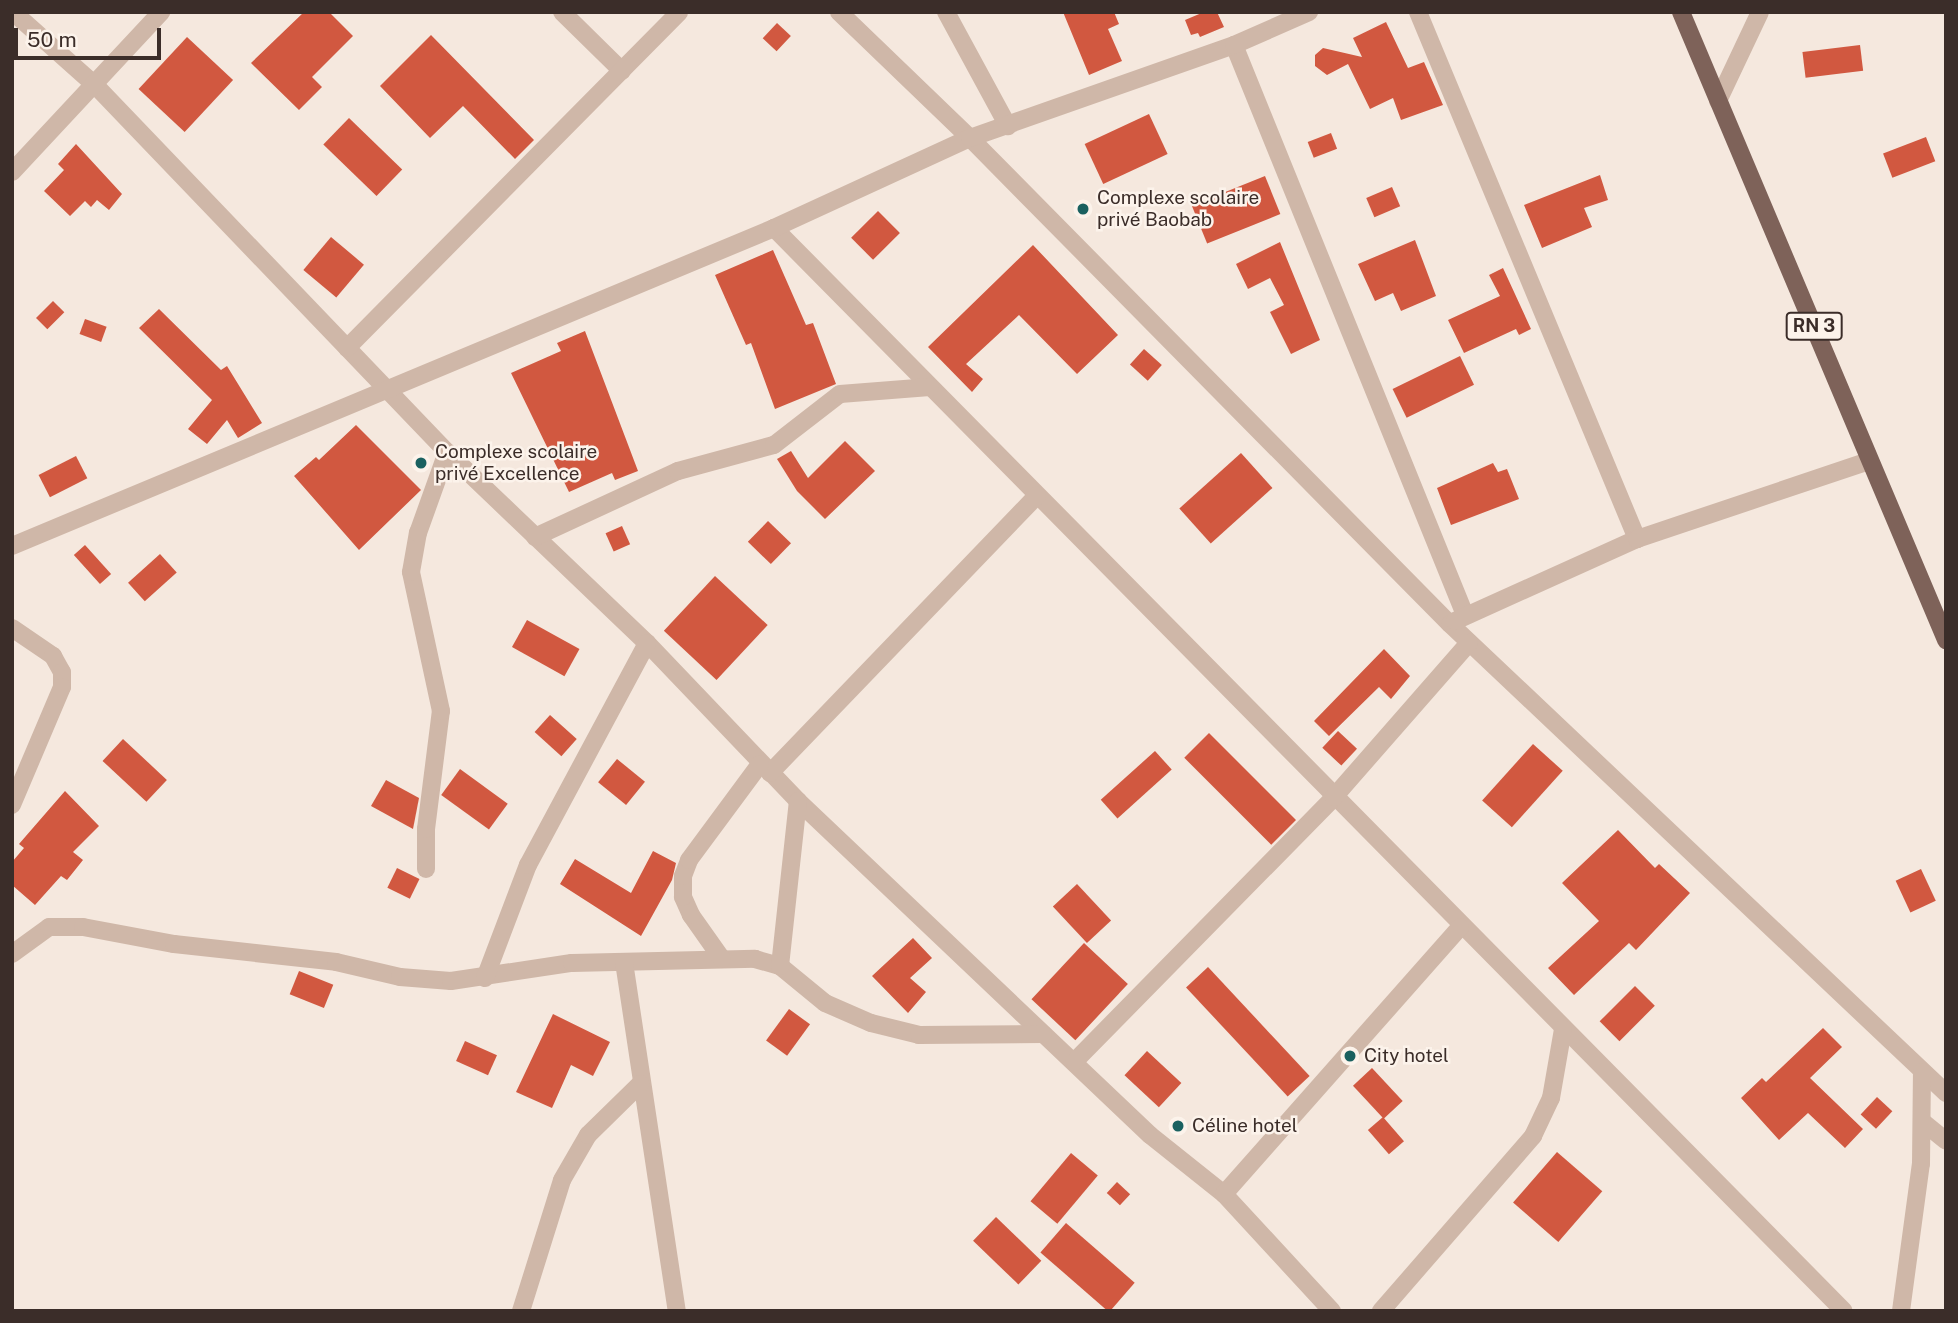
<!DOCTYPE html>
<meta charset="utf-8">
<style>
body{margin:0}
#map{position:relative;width:1958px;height:1323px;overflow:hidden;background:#f5e8de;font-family:"Public Sans",sans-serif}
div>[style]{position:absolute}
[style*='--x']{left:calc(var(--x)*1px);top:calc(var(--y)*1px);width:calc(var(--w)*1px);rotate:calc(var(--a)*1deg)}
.building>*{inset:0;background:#d15840;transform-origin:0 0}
.minor>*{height:18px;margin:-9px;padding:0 9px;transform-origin:9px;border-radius:9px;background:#cfb7a8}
.primary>*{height:18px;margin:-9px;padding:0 9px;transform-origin:9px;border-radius:9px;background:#7e6259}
.dots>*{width:19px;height:19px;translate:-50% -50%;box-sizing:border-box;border:4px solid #fcf3eb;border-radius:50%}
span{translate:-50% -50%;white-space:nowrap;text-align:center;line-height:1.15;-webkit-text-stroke:5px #fcf3eb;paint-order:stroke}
.shield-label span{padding:2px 5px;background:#fcf3eb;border:2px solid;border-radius:5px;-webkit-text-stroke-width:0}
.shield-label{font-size:18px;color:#3b2d29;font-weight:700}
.poi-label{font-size:19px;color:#3b2d29}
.left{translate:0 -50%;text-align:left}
.frame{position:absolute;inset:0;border:14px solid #3b2d29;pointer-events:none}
.scale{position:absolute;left:14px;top:28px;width:147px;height:32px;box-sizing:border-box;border:4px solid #3b2d29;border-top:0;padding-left:9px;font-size:21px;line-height:24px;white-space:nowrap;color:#3b2d29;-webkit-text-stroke:5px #fcf3eb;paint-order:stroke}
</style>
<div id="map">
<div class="building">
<div style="clip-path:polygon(304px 12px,329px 12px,353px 36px,312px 77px,322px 87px,299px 110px,251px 63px)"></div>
<div style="clip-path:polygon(1063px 12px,1114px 12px,1119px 24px,1108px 29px,1122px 61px,1089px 75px)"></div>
<div style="clip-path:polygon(1204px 12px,1217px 12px,1224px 27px,1200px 37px,1198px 33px,1191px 35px,1185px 20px)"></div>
<div style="clip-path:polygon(1386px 22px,1408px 68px,1424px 62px,1443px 105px,1401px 120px,1393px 98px,1370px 109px,1348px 64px,1327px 75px,1315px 66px,1315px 55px,1323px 48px,1362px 57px,1353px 38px)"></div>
<div style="left:777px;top:23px;width:19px;height:21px;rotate:43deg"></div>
<div style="clip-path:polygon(431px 35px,534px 140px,515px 159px,463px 106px,430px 138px,380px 86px)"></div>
<div style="left:187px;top:37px;width:63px;height:71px;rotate:43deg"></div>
<div style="left:1860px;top:45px;width:26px;height:58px;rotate:83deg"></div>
<div style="left:1149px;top:114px;width:44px;height:71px;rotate:65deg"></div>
<div style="left:349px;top:118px;width:74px;height:37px;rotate:44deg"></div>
<div style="left:1331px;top:133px;width:17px;height:25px;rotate:69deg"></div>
<div style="left:1926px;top:137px;width:26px;height:46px;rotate:69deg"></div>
<div style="clip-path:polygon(76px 144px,122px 194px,109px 210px,97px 200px,91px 207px,85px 201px,70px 216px,44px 191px,64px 170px,58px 164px)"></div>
<div style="clip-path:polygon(1600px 175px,1608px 200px,1584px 208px,1592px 227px,1542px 248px,1524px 205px)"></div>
<div style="left:1265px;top:176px;width:41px;height:79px;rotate:68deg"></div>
<div style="left:1392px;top:187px;width:21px;height:28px;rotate:67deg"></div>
<div style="left:878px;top:211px;width:31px;height:38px;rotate:45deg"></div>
<div style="left:331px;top:237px;width:43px;height:43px;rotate:40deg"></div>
<div style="clip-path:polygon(1415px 240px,1436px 296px,1401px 311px,1393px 293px,1375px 301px,1358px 264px)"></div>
<div style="clip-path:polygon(1280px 242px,1320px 340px,1291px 354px,1270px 312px,1284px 305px,1270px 278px,1248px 289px,1236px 264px)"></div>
<div style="clip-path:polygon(1033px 245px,1118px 335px,1077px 374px,1019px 315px,966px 364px,983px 379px,972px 392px,928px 347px)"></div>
<div style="clip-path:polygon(773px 250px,806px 325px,813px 323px,836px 384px,775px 409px,751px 343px,746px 345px,715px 275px)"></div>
<div style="clip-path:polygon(1503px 268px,1531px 329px,1519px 335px,1516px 329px,1464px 353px,1448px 320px,1500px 296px,1489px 275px)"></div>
<div style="left:53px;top:301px;width:16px;height:24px;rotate:45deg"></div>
<div style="clip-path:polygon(159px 309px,221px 370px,227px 366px,262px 423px,238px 438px,227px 420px,207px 444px,188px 429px,212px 400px,139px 328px)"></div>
<div style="left:85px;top:319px;width:23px;height:16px;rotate:20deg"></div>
<div style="clip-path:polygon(585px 331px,638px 471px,615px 480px,612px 473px,569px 492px,511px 373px,561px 351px,557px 343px)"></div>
<div style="left:1144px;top:349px;width:24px;height:21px;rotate:42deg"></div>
<div style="left:1460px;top:356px;width:32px;height:75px;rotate:64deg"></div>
<div style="clip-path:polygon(356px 425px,421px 490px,359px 550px,294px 476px,316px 457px,319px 460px)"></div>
<div style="clip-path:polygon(845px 441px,875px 471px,825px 519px,797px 491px,777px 459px,791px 451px,808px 478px)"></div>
<div style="left:1241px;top:453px;width:47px;height:83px;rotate:48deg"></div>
<div style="left:76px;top:456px;width:25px;height:42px;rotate:63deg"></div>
<div style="clip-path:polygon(1493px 463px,1498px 472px,1507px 469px,1519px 499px,1451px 525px,1437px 488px)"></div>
<div style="left:768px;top:521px;width:32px;height:29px;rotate:44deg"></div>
<div style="left:622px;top:526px;width:20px;height:18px;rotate:66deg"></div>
<div style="left:85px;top:545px;width:39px;height:15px;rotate:48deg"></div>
<div style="left:160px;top:554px;width:25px;height:43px;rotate:48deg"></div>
<div style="left:715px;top:576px;width:72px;height:75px;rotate:43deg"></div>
<div style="left:527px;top:620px;width:60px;height:31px;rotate:29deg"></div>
<div style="clip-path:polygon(1384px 649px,1410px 676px,1391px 699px,1379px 687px,1329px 736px,1314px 721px)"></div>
<div style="left:550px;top:715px;width:36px;height:23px;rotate:42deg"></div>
<div style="left:1338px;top:731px;width:26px;height:23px;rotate:43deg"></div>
<div style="left:1209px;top:733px;width:123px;height:35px;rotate:45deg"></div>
<div style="left:123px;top:739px;width:60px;height:30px;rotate:43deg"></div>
<div style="left:1533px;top:744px;width:40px;height:76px;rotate:42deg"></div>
<div style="left:1155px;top:751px;width:25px;height:73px;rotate:48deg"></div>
<div style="left:617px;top:759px;width:36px;height:30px;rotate:39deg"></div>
<div style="left:460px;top:769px;width:59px;height:32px;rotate:36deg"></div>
<div style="clip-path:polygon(386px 780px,419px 798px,413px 829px,371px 806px)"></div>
<div style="clip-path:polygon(65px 791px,99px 826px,73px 852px,83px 860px,67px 880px,61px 876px,35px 905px,12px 885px,12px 862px,24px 848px,19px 844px)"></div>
<div style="clip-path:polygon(1618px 830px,1655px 868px,1659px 864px,1690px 893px,1636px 950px,1629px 943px,1574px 995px,1548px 968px,1599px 921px,1562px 883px)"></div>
<div style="clip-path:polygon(653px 851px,676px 863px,672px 880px,641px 936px,560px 884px,575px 859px,631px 893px)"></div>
<div style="left:397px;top:868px;width:25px;height:22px;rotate:26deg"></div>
<div style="left:1921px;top:869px;width:35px;height:28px;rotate:65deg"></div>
<div style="left:1077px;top:884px;width:50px;height:33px;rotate:47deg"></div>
<div style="clip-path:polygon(913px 938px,932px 958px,910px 978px,926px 992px,908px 1013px,872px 976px)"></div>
<div style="left:1084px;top:943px;width:60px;height:77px;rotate:43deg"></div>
<div style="left:1208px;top:967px;width:149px;height:30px;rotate:47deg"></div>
<div style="left:299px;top:971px;width:37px;height:25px;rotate:22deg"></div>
<div style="left:1635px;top:986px;width:28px;height:50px;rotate:45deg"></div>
<div style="left:789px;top:1009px;width:26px;height:39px;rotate:36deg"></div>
<div style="clip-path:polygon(553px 1014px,610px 1042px,593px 1076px,571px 1065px,552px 1108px,516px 1092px)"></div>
<div style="clip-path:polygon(1823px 1028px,1842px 1047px,1810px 1078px,1863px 1129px,1845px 1148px,1808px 1113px,1779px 1140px,1741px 1098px,1762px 1078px,1766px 1082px)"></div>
<div style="left:465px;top:1041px;width:35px;height:22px;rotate:24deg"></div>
<div style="left:1147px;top:1051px;width:47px;height:33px;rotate:43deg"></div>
<div style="left:1372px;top:1068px;width:45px;height:26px;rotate:47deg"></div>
<div style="left:1877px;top:1097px;width:21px;height:24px;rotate:43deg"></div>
<div style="left:1383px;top:1117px;width:32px;height:20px;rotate:49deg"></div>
<div style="left:1557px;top:1152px;width:60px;height:67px;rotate:41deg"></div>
<div style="left:1071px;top:1153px;width:35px;height:63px;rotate:40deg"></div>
<div style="left:1117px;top:1182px;width:18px;height:15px;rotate:43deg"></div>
<div style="left:996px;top:1217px;width:63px;height:33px;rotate:44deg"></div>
<div style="left:1066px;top:1223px;width:91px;height:39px;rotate:41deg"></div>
</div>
<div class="minor">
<div style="--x:13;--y:12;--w:110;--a:41.7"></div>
<div style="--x:95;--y:85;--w:509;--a:46.2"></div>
<div style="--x:447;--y:452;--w:277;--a:43.7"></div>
<div style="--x:647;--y:643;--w:219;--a:46.3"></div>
<div style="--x:798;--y:801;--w:485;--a:43.5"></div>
<div style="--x:1150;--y:1135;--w:95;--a:38.6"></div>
<div style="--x:1224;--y:1194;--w:159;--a:47.3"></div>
<div style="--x:562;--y:12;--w:84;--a:44.5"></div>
<div style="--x:839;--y:12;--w:182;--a:43.9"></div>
<div style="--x:970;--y:138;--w:683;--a:45.36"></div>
<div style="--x:1450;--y:624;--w:683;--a:43.4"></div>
<div style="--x:946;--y:12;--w:130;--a:61.5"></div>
<div style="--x:1418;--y:12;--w:571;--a:67.43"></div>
<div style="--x:1234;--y:45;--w:615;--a:67.94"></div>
<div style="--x:1718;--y:101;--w:98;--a:-64.7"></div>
<div style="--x:12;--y:172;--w:219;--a:-47"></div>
<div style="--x:774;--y:228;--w:1522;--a:45.35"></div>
<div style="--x:347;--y:348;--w:472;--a:-45.3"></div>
<div style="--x:535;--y:537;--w:157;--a:-24.8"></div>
<div style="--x:678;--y:471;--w:99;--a:-15.2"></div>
<div style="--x:774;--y:445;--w:83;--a:-37.7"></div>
<div style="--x:840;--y:394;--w:90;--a:-4.4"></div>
<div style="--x:12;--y:546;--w:826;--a:-22.65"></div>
<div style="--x:774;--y:228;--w:216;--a:-24.7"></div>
<div style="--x:970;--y:138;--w:280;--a:-19.4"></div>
<div style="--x:1234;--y:45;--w:82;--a:-23.7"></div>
<div style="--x:1455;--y:621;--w:200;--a:-24.3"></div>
<div style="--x:1637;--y:539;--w:245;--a:-18.6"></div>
<div style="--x:12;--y:628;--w:50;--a:34.3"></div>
<div style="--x:53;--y:656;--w:18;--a:61"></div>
<div style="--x:62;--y:672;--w:15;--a:90"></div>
<div style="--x:62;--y:687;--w:128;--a:113"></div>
<div style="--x:770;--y:773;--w:385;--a:-46.1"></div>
<div style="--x:426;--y:869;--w:40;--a:-90"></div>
<div style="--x:426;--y:829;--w:119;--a:-82.8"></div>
<div style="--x:441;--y:711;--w:142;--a:-102.2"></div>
<div style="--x:411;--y:572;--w:40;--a:-80"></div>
<div style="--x:418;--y:533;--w:86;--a:-70.3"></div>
<div style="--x:12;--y:954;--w:46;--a:-36.1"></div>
<div style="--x:49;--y:927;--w:34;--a:0"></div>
<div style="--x:83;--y:927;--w:93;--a:10.6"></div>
<div style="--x:174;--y:944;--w:163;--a:6.3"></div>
<div style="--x:336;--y:962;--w:66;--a:13.2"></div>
<div style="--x:400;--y:977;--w:51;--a:4.5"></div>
<div style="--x:451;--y:981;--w:122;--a:-8.5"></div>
<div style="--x:572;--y:963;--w:183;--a:-1.3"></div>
<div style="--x:755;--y:959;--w:26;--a:16"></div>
<div style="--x:780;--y:966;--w:58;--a:39.4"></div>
<div style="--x:825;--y:1003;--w:50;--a:23.5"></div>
<div style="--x:871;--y:1023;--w:49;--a:14"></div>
<div style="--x:919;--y:1035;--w:124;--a:-0.5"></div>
<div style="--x:722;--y:959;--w:54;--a:-125.2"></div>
<div style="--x:691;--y:915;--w:20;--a:-114"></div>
<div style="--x:683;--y:897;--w:21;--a:-90"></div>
<div style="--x:683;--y:876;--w:17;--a:-69"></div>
<div style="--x:689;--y:860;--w:119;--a:-53.5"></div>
<div style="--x:624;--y:962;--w:353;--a:81.4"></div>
<div style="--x:780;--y:966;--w:166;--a:-83.8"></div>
<div style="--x:485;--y:978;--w:121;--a:-69.2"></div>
<div style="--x:528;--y:865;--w:252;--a:-61.8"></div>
<div style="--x:1074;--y:1062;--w:371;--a:-45.5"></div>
<div style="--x:1334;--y:797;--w:205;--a:-48.8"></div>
<div style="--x:1924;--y:1123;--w:28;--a:39"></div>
<div style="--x:1224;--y:1194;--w:356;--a:-48.5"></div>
<div style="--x:521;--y:1311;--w:137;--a:-72.6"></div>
<div style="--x:562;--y:1180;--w:52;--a:-60"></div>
<div style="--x:588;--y:1135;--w:73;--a:-44.4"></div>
<div style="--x:1381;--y:1311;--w:232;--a:-49"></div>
<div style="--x:1533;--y:1136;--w:42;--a:-64.7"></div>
<div style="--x:1551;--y:1098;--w:70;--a:-80.1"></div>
<div style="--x:1901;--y:1311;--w:148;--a:-82.3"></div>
<div style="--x:1921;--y:1164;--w:92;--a:-89.4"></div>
</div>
<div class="primary">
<div style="--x:1681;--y:12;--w:682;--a:67.12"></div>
</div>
<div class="dots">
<div style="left:1083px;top:209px;background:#1a6160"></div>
<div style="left:421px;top:463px;background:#1a6160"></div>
<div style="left:1350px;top:1056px;background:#1a6160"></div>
<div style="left:1178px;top:1126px;background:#1a6160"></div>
</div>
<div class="shield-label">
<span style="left:1814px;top:326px">RN 3</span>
</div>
<div class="poi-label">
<span class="left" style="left:1097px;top:209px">Complexe scolaire<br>privé Baobab</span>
<span class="left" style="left:435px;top:463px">Complexe scolaire<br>privé Excellence</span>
<span class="left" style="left:1364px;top:1056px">City hotel</span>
<span class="left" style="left:1192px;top:1126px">Céline hotel</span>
</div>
<div class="frame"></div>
<div class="scale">50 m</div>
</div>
